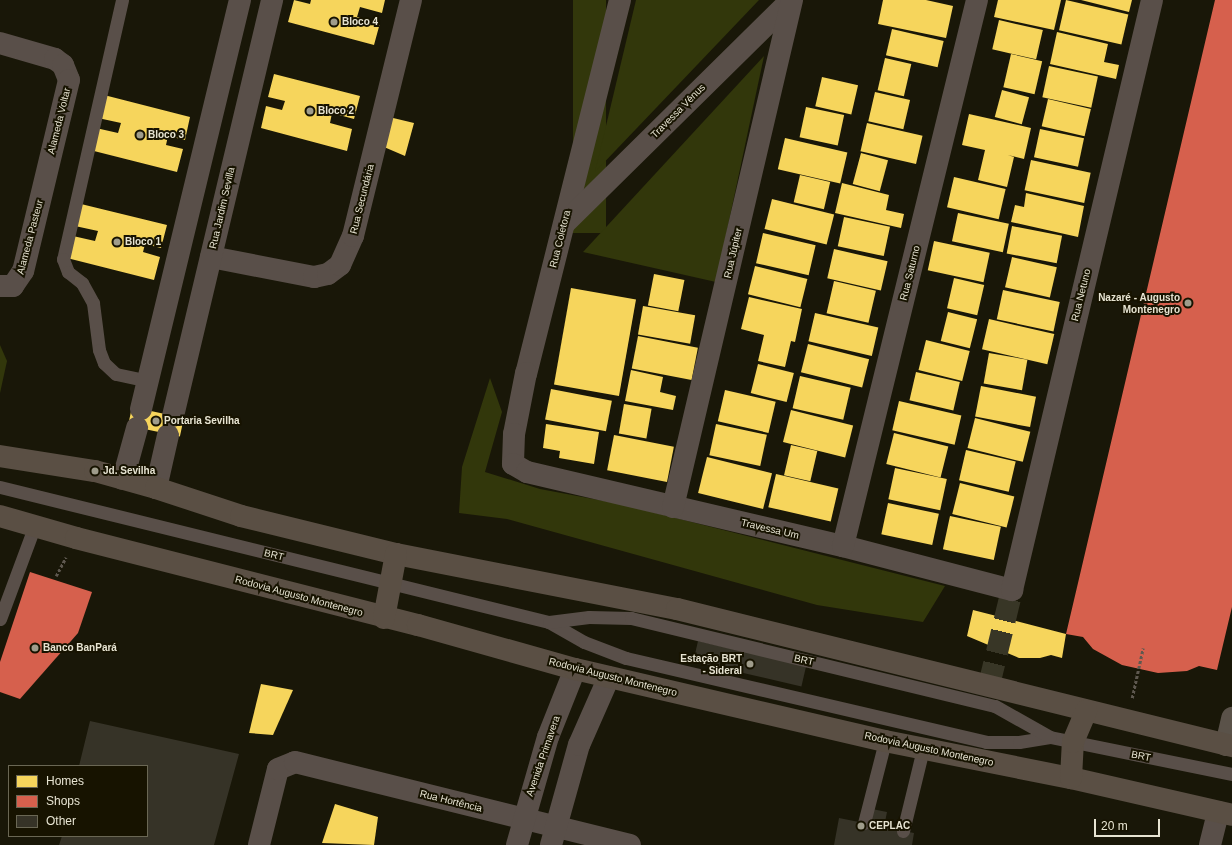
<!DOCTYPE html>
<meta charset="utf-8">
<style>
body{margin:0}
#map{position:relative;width:1232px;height:845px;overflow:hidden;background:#191708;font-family:Helvetica,sans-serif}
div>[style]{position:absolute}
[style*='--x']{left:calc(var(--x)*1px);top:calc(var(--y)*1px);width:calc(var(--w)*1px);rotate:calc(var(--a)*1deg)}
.green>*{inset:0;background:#32370b;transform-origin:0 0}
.homes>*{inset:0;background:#f6d55c;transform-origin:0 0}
.shops>*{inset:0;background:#d6604d}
.building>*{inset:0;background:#363327;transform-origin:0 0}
.street-tunnel>*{height:22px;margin-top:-11px;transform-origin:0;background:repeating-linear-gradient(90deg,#383626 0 22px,transparent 0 33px)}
.path>*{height:2.5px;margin-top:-1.25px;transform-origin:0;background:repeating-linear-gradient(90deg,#5e584f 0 3px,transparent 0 5px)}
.lane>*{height:13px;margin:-6.5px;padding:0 6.5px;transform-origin:6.5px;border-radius:6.5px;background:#594f49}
.street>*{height:22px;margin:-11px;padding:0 11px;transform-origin:11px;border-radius:11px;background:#594f49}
.secondary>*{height:22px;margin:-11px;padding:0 11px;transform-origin:11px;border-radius:11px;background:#5a5249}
.primary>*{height:22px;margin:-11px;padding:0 11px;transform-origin:11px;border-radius:11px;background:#5a4f44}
.dots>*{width:11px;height:11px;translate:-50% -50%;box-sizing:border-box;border:2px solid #171300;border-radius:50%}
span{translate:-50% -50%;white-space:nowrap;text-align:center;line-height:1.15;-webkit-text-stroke:4px #171300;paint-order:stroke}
.poi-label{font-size:10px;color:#e7e4d2;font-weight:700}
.left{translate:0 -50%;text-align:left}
.right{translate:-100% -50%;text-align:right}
.street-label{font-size:10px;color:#e7e4d2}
.legend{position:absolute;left:8px;top:765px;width:140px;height:72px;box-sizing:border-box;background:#171300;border:1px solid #6a6754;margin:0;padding:5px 7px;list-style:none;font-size:12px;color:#e7e4d2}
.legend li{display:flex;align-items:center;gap:8px;height:20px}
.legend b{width:20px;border:1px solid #6a6754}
.scale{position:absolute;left:1094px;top:819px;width:66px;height:18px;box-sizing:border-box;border:2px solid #e7e4d2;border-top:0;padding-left:5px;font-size:12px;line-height:14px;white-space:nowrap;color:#e7e4d2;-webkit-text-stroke:3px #171300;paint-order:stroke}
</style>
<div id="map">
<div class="green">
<div style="left:573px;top:0;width:33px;height:233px"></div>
<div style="clip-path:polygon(636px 0,759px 0,595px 172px)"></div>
<div style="clip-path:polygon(764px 56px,716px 282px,583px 252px)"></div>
<div style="clip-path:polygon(0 345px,7px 361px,0 393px)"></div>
<div style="clip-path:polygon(490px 378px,502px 412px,485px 472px,540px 489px,620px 504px,945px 586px,923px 622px,817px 605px,507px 519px,459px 513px,462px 467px)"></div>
</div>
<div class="homes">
<div style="clip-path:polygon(294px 0,310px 4px,311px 0,385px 0,382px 13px,360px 7px,357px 17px,380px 23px,374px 45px,288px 22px)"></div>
<div style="clip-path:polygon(883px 0,926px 0,953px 6px,946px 38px,878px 24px)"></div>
<div style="clip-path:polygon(998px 0,1061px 0,1054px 30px,994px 17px)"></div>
<div style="left:1066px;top:0;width:64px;height:31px;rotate:13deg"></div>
<div style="clip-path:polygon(1081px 0,1132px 0,1129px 12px)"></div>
<div style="left:999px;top:20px;width:45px;height:30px;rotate:13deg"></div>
<div style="left:892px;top:29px;width:53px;height:27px;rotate:13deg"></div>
<div style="clip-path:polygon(1057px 32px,1108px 44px,1104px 62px,1119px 65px,1116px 79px,1050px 64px)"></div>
<div style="left:1011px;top:54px;width:32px;height:34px;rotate:13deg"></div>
<div style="left:885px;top:58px;width:27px;height:33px;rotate:13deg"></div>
<div style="left:1049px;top:66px;width:50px;height:32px;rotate:12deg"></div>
<div style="clip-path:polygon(274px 74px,360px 96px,354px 119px,332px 113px,330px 123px,352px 129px,347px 151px,261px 128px,266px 106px,282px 110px,285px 101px,268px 97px)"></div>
<div style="left:822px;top:77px;width:37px;height:30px;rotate:13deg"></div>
<div style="left:1002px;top:90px;width:28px;height:28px;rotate:15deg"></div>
<div style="left:875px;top:92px;width:36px;height:30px;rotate:13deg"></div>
<div style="clip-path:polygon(104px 95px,190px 117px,185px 140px,168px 136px,166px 145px,183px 149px,177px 172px,90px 150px,96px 128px,118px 133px,121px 123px,98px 118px)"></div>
<div style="left:1048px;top:99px;width:44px;height:28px;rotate:13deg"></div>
<div style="left:806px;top:107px;width:39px;height:31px;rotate:12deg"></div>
<div style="clip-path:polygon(969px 114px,1031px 128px,1024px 159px,1008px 155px,1014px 157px,1007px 187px,978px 180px,985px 150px,962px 145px)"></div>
<div style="clip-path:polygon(389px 117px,414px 123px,405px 156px,384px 147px)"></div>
<div style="left:867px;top:123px;width:57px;height:29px;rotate:13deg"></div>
<div style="left:1040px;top:129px;width:45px;height:29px;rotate:12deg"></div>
<div style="left:785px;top:138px;width:64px;height:32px;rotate:13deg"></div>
<div style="left:861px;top:153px;width:28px;height:32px;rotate:15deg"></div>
<div style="left:1031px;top:160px;width:61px;height:31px;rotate:12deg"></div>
<div style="left:800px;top:175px;width:31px;height:28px;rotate:13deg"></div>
<div style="left:954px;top:177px;width:53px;height:31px;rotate:13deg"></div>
<div style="clip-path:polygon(842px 183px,889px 195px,886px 210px,904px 214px,901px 228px,835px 213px)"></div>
<div style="clip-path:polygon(1026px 193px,1084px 206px,1078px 237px,1011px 222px,1015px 205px,1024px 207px)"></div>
<div style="left:772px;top:199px;width:64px;height:31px;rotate:14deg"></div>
<div style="clip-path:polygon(81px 204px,167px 225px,161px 248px,145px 244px,143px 252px,160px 257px,154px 280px,67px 258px,73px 236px,95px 241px,98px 231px,75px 226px)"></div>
<div style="left:958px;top:213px;width:52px;height:29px;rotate:12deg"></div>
<div style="left:844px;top:217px;width:47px;height:30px;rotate:12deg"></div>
<div style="left:1012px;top:226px;width:51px;height:28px;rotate:11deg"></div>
<div style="left:763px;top:233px;width:54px;height:31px;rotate:13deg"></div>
<div style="left:934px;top:241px;width:57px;height:30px;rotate:12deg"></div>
<div style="left:834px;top:249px;width:55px;height:30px;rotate:13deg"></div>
<div style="left:1012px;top:257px;width:46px;height:31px;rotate:13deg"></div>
<div style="left:755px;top:266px;width:54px;height:29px;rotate:14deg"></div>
<div style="left:654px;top:274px;width:31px;height:32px;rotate:11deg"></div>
<div style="left:954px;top:278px;width:31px;height:31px;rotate:13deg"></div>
<div style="left:834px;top:281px;width:43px;height:33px;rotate:13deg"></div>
<div style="left:571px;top:288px;width:66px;height:98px;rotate:10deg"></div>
<div style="left:1003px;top:290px;width:58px;height:30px;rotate:12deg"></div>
<div style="clip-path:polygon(749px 297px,802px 309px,795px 342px,791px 341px,785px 367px,758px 361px,764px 335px,741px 329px)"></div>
<div style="left:643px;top:306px;width:53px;height:29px;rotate:10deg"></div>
<div style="left:948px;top:312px;width:30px;height:30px;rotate:14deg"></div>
<div style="left:815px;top:313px;width:65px;height:29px;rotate:13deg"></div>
<div style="left:989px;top:319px;width:67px;height:31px;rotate:13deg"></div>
<div style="left:638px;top:336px;width:61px;height:33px;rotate:11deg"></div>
<div style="left:926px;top:340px;width:45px;height:31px;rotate:14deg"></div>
<div style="left:808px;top:344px;width:63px;height:29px;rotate:14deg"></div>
<div style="left:989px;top:353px;width:39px;height:31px;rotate:10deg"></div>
<div style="left:758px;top:364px;width:37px;height:30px;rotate:14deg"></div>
<div style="clip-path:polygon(631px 370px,663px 377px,660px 392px,676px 396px,673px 410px,625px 401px)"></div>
<div style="left:916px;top:372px;width:45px;height:29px;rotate:13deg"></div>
<div style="left:800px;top:376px;width:52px;height:33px;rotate:13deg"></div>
<div style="left:981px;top:386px;width:56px;height:31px;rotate:11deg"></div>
<div style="left:551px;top:389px;width:62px;height:31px;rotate:11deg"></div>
<div style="left:725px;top:390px;width:52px;height:32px;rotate:13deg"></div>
<div style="left:899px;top:401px;width:64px;height:30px;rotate:13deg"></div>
<div style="left:624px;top:404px;width:28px;height:30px;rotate:10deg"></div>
<div style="left:132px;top:407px;width:53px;height:19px;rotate:12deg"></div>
<div style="left:791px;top:410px;width:64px;height:33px;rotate:14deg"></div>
<div style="left:975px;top:418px;width:57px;height:31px;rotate:14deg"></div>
<div style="clip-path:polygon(546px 424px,599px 432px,594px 464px,559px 458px,560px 451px,543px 448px)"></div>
<div style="left:716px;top:424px;width:52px;height:32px;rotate:12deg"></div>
<div style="left:894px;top:433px;width:56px;height:32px;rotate:14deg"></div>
<div style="left:614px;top:435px;width:61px;height:36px;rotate:11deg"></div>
<div style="left:791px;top:445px;width:27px;height:31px;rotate:13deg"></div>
<div style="left:966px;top:450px;width:51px;height:31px;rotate:13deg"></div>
<div style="left:707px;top:457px;width:67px;height:37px;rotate:14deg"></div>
<div style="left:895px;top:468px;width:53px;height:32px;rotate:12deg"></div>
<div style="left:776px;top:474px;width:64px;height:34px;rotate:13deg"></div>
<div style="left:960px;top:483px;width:56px;height:32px;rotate:14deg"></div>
<div style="left:888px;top:503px;width:52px;height:32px;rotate:12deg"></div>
<div style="left:950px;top:516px;width:52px;height:34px;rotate:12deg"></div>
<div style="clip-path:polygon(973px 610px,1066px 634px,1062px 658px,1051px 655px,1040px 658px,1019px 658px,967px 636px)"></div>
<div style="clip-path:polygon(261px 684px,293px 690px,273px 735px,249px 733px)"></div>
<div style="clip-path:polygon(335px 804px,378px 817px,374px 845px,322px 843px)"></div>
</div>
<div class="shops">
<div style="clip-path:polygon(1215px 0,1232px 0,1232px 607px,1217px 670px,1199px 666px,1187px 671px,1158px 673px,1122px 665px,1093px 649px,1083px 637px,1066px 634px)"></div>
<div style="clip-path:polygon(30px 572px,92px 592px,78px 633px,20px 699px,0 692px,0 662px)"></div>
</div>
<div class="building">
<div style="left:698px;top:641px;width:111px;height:21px;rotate:13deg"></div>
<div style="clip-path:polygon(90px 721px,239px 754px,214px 845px,59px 845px,62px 836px,147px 836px,147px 766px,79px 766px)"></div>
<div style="clip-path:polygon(872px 809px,887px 812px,884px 827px,914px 833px,912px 845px,834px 845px,839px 818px,864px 823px)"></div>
</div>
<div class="street-tunnel">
<div style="--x:989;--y:685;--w:98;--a:-76.4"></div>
</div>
<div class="path">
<div style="--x:56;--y:576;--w:21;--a:-62"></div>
<div style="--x:1132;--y:698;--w:51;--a:-77.6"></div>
</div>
<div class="lane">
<div style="--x:122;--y:0;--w:266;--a:102.8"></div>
<div style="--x:63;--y:259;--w:14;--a:69"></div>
<div style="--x:68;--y:272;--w:18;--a:38"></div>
<div style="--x:82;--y:283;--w:23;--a:61"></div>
<div style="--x:93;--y:303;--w:47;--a:82.7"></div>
<div style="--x:99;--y:350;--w:14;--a:69"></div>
<div style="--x:104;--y:363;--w:16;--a:43"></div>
<div style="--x:116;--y:374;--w:33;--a:12"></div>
<div style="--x:0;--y:487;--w:565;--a:13.82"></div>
<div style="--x:549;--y:622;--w:40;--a:29.7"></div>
<div style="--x:584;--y:642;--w:45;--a:20.9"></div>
<div style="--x:626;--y:658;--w:370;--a:13.1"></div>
<div style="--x:986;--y:742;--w:33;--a:0"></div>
<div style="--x:1019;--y:742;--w:31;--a:-9"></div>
<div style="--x:1050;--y:737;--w:186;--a:11.5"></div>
<div style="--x:0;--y:619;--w:100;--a:-69.6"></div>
<div style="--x:549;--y:622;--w:40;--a:-7.1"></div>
<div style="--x:589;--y:617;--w:42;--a:1.4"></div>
<div style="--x:631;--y:618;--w:374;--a:13.6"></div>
<div style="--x:995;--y:706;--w:63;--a:29.4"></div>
<div style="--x:864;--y:823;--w:85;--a:-75.6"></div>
<div style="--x:903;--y:831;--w:84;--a:-76.3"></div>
</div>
<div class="street">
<div style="--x:620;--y:0;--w:385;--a:104.1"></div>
<div style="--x:526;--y:373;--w:62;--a:101.1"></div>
<div style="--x:514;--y:434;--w:30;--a:92"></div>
<div style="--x:513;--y:464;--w:16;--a:30"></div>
<div style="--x:527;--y:472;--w:325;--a:13.2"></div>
<div style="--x:843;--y:546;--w:175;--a:14.6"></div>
<div style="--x:1012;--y:590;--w:606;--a:-76.65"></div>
<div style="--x:0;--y:43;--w:57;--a:16.2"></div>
<div style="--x:55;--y:59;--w:10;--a:37"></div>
<div style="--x:63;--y:65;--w:16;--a:68"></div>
<div style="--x:69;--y:80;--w:196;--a:103.5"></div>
<div style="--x:23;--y:271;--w:18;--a:124"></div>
<div style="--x:13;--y:286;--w:13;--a:180"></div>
<div style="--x:565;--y:223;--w:317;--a:-44.6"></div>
<div style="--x:211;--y:257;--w:105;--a:11"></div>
<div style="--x:314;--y:277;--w:14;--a:-12"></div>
<div style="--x:328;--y:274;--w:15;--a:-37"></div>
<div style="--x:340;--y:265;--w:32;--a:-66"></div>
<div style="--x:353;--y:236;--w:243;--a:-76.2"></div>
<div style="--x:141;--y:409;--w:421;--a:-76.4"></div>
<div style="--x:173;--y:416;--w:428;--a:-76.6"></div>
<div style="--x:123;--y:479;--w:53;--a:-74.6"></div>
<div style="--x:156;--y:488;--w:54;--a:-77.2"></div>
<div style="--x:673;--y:507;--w:521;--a:-76.79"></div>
<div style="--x:843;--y:546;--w:562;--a:-76.21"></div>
<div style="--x:259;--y:845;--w:78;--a:-76"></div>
<div style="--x:278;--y:769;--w:18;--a:-22"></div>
<div style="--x:295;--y:762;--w:345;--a:13.9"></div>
<div style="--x:517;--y:845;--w:112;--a:-74"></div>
<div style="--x:548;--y:737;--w:73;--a:-68.3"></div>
<div style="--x:551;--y:845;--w:104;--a:-74.4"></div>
<div style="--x:579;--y:745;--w:74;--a:-66.2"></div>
<div style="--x:1210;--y:845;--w:34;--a:-76"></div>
</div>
<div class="secondary">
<div style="--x:1226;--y:745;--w:28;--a:-77"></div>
</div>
<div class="primary">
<div style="--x:0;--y:456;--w:96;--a:9"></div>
<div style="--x:95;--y:471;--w:63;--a:15.6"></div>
<div style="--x:156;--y:488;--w:89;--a:18.2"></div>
<div style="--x:241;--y:516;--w:160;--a:13.8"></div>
<div style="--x:396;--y:554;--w:286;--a:11.1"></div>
<div style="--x:677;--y:609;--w:572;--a:13.87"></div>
<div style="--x:0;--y:516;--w:79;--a:16.1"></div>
<div style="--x:76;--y:538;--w:353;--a:14.3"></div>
<div style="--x:418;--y:625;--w:163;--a:15.7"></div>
<div style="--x:575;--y:669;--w:318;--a:13.1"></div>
<div style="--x:885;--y:741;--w:190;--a:11.3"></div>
<div style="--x:1071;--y:778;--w:165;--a:12.9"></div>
<div style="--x:384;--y:618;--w:65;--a:-79.4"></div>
<div style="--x:1071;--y:778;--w:36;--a:-87"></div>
<div style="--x:1073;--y:742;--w:34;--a:-67"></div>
</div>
<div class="dots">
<div style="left:334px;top:22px;background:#9f9c8b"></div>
<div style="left:310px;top:111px;background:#9f9c8b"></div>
<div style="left:140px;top:135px;background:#9f9c8b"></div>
<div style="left:117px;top:242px;background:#9f9c8b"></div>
<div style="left:1188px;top:303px;background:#9f9c8b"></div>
<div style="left:156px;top:421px;background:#9f9c8b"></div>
<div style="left:95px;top:471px;background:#9f9c8b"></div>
<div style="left:35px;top:648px;background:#9f9c8b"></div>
<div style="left:750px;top:664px;background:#9f9c8b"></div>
<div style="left:861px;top:826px;background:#9f9c8b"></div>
</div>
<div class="poi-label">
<span class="left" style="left:342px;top:22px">Bloco 4</span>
<span class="left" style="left:318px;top:111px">Bloco 2</span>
<span class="left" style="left:148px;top:135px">Bloco 3</span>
<span class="left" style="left:125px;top:242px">Bloco 1</span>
<span class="right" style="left:1180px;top:303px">Nazaré - Augusto<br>Montenegro</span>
<span class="left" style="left:164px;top:421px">Portaria Sevilha</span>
<span class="left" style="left:103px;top:471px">Jd. Sevilha</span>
<span class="left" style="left:43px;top:648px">Banco BanPará</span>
<span class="right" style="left:742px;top:664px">Estação BRT<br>- Sideral</span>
<span class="left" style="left:869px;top:826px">CEPLAC</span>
</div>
<div class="street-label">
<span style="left:678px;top:111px;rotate:-45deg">Travessa Vênus</span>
<span style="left:59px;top:121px;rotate:-76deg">Alameda Voltar</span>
<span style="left:362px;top:199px;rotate:-76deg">Rua Secundária</span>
<span style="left:222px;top:208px;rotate:-77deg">Rua Jardim Sevilla</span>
<span style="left:30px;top:237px;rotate:-75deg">Alameda Pasteur</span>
<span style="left:560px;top:239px;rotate:-76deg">Rua Coletora</span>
<span style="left:733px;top:253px;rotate:-77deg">Rua Júpiter</span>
<span style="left:910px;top:273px;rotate:-76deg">Rua Saturno</span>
<span style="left:1081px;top:295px;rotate:-76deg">Rua Netuno</span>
<span style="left:770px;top:529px;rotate:13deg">Travessa Um</span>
<span style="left:274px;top:555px;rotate:14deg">BRT</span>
<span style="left:299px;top:596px;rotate:15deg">Rodovia Augusto Montenegro</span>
<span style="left:804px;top:660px;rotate:13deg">BRT</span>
<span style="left:613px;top:677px;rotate:14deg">Rodovia Augusto Montenegro</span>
<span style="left:929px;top:749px;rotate:12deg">Rodovia Augusto Montenegro</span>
<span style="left:543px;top:756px;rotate:-71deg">Avenida Primavera</span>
<span style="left:1141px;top:756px;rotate:11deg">BRT</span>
<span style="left:451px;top:801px;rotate:14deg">Rua Hortência</span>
</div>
<ul class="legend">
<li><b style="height:11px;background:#f6d55c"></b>Homes</li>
<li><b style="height:11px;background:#d6604d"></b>Shops</li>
<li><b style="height:11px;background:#363327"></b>Other</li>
</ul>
<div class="scale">20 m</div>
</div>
